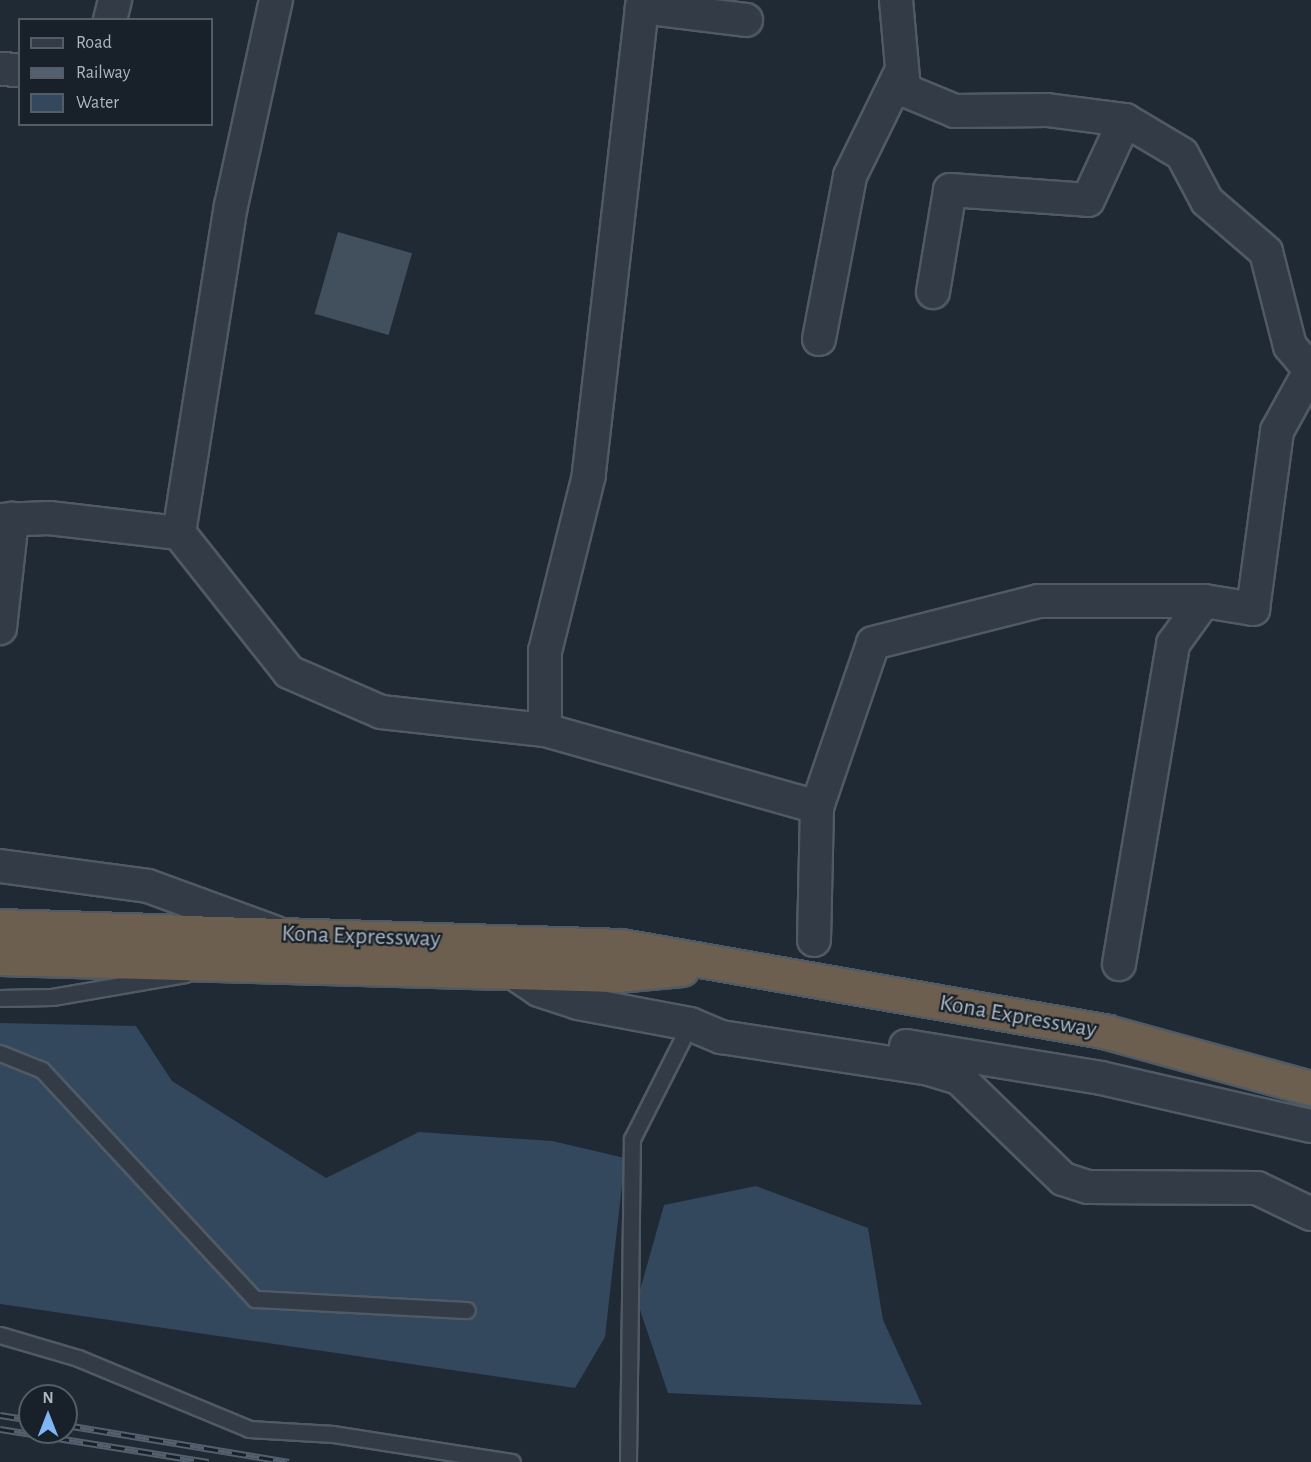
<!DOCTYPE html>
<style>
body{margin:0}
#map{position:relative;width:1311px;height:1462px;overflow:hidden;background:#1f2a35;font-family:"Alegreya Sans",sans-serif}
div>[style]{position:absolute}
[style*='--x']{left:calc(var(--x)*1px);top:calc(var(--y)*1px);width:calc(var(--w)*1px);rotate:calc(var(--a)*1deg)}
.water>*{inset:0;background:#33475d}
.building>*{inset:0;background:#42505d;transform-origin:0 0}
.roads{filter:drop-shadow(2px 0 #505a64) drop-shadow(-2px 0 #505a64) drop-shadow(0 2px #505a64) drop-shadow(0 -2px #505a64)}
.lane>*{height:15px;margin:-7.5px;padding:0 7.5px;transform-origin:7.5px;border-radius:7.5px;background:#333c46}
.street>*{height:32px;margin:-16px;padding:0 16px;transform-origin:16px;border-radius:16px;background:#333c46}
.highway>*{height:33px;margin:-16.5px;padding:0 16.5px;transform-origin:16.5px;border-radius:16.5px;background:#6c5f50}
.rail>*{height:7px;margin-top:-3.5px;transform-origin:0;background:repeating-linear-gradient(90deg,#18212a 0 14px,#54606d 0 28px);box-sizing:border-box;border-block:2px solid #54606d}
span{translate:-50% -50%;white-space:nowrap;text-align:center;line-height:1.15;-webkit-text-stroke:4.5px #18212a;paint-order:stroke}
.street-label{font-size:24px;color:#acb7c3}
.legend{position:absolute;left:18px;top:18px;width:195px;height:108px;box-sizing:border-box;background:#18212a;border:2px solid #535d67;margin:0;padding:8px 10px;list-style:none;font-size:18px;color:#acb7c3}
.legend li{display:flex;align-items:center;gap:12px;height:30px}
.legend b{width:30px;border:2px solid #535d67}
.north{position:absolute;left:18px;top:1384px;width:60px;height:60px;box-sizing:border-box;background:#18212a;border:2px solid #535d67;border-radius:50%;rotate:0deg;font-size:16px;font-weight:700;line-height:24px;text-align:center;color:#acb7c3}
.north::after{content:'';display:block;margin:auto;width:21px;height:27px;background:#7fb6f5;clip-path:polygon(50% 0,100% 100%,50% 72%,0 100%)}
</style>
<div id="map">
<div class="water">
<div style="clip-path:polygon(0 1023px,136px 1026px,172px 1081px,326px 1178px,419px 1132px,552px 1141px,625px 1158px,605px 1337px,575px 1388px,0 1304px)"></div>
<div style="clip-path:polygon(756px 1186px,868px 1228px,883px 1320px,922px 1405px,668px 1393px,637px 1301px,664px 1205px)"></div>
</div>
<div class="building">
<div style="left:338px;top:232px;width:77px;height:85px;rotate:16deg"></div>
</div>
<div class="roads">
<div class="lane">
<div style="--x:0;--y:998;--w:52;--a:-1.1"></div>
<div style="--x:52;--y:997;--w:135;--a:-9.8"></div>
<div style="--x:0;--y:1053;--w:45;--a:22"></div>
<div style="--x:42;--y:1070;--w:313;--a:47.1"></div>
<div style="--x:255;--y:1299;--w:212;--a:3"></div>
<div style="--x:0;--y:1335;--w:81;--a:16.4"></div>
<div style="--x:78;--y:1358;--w:185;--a:22.5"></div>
<div style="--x:249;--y:1429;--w:84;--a:3.4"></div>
<div style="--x:333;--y:1434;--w:181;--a:8.9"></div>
<div style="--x:628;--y:1462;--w:323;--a:-89.3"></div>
<div style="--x:632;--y:1139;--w:129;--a:-63.2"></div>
</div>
<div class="street">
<div style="--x:896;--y:0;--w:90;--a:84.9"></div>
<div style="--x:904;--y:90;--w:55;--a:22.4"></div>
<div style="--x:955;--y:111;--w:92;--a:-0.6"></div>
<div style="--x:1047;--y:110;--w:79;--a:7.3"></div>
<div style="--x:1125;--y:120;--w:66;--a:30.8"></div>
<div style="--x:1182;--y:154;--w:53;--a:62"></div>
<div style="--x:1207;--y:201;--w:78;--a:40.8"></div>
<div style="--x:1266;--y:252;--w:97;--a:75.7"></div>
<div style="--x:1290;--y:346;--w:33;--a:50"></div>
<div style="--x:110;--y:20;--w:21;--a:-76"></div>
<div style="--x:746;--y:20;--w:105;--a:-172.9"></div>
<div style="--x:642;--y:7;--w:471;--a:96.5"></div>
<div style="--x:589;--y:475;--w:181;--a:104"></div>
<div style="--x:545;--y:651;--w:79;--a:90"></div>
<div style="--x:545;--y:730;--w:283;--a:15.8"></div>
<div style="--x:0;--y:69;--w:20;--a:3"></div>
<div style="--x:933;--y:292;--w:103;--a:-80.5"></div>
<div style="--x:950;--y:190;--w:138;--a:4.1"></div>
<div style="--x:1088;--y:200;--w:88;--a:-65.2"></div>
<div style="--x:819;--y:339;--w:166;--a:-79.2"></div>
<div style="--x:850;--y:176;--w:114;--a:-63.9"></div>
<div style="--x:0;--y:520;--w:49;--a:-2.3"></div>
<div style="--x:49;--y:518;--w:131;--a:6.6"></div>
<div style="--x:179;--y:533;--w:331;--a:-81"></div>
<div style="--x:231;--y:206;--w:211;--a:-77.7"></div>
<div style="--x:179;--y:533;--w:177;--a:51.6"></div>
<div style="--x:289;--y:672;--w:100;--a:23.5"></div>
<div style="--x:381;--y:712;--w:165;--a:6.3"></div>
<div style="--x:0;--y:628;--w:110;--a:-83.7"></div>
<div style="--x:0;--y:866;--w:149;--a:7.7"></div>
<div style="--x:148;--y:886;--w:134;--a:20.1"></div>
<div style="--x:814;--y:940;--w:133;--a:-88.7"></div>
<div style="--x:817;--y:807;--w:173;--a:-71.1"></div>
<div style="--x:873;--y:643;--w:171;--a:-14.2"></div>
<div style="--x:1039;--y:601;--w:165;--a:0"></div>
<div style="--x:1119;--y:964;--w:325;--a:-80.4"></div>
<div style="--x:1173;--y:644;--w:53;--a:-54.2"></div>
<div style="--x:1204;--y:601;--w:50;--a:9.3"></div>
<div style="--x:1253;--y:609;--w:180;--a:-82.3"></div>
<div style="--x:1277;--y:431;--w:68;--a:-61.2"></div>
<div style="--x:511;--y:971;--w:34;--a:34"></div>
<div style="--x:539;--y:990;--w:41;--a:18.4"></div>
<div style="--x:578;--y:1003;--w:114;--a:10.6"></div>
<div style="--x:690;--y:1024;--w:34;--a:23"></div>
<div style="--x:721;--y:1037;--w:210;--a:8.7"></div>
<div style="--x:929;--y:1069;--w:31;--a:17"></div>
<div style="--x:959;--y:1078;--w:145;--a:44.2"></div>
<div style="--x:1063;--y:1179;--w:26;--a:18"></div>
<div style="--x:1088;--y:1187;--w:169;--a:0.3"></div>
<div style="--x:1257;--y:1188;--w:60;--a:25.7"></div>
<div style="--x:906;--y:1046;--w:198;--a:9.3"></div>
<div style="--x:1101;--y:1078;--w:215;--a:12.9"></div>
</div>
<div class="highway">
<div style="--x:0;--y:926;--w:621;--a:1.84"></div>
<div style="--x:621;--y:946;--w:494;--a:10"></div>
<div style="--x:1107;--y:1032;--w:212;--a:15.4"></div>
<div style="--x:0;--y:958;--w:617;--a:1.58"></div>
<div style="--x:617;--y:975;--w:65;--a:-5.3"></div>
</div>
</div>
<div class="rail">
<div style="--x:0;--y:1415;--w:30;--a:9"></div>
<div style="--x:66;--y:1425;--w:226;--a:9.4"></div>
<div style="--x:0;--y:1429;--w:211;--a:9"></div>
</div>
<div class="street-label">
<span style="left:361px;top:937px;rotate:2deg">Kona Expressway</span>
<span style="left:1018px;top:1017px;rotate:10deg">Kona Expressway</span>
</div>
<ul class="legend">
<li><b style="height:8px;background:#333c46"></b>Road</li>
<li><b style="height:8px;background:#54606d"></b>Railway</li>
<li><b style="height:16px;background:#33475d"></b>Water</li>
</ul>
<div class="north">N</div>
</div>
